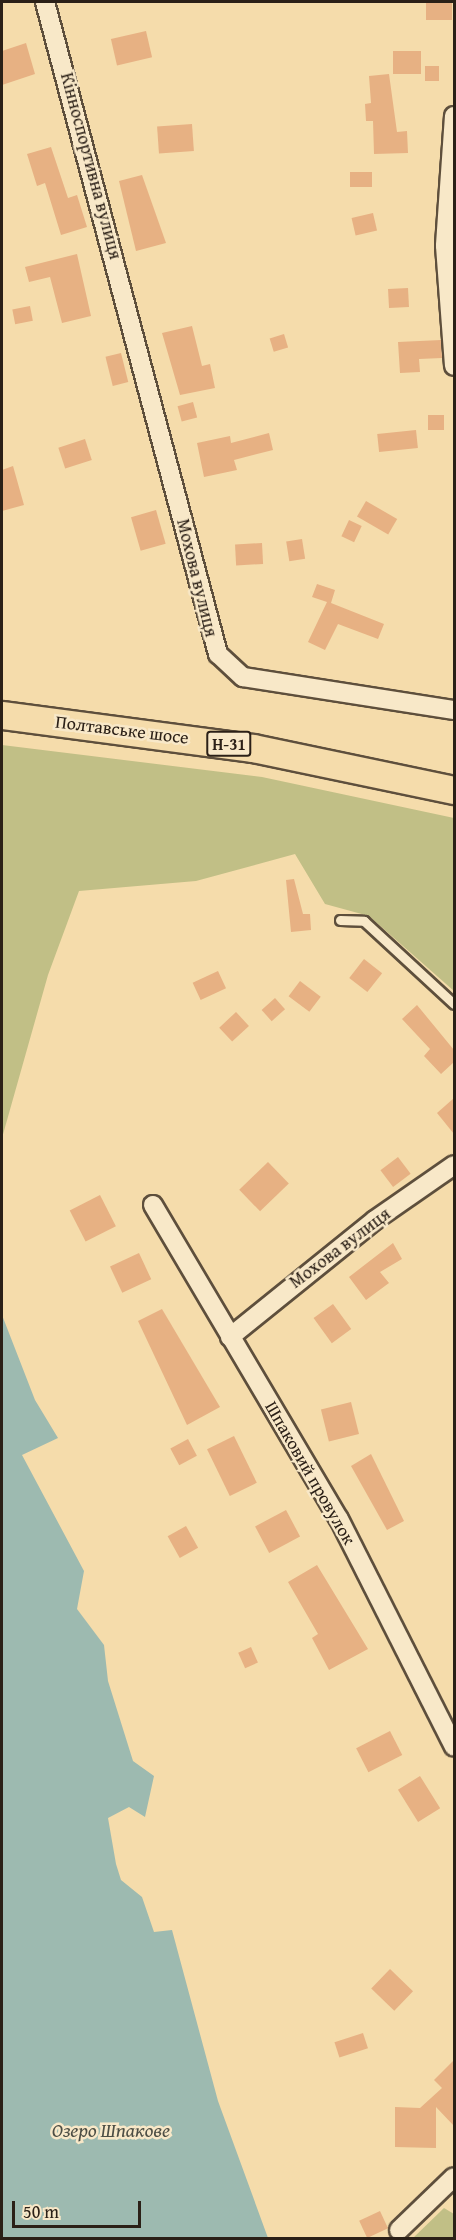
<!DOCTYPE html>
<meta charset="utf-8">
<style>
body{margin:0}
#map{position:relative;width:456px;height:2240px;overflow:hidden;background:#f5dcab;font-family:"Gentium Book Plus",serif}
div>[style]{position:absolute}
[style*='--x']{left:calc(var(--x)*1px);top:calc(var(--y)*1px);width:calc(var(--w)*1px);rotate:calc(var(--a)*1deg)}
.green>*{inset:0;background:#c1bf86}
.water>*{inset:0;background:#9dbab0}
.building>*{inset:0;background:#e7b183;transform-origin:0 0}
.roads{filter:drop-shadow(2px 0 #5e4f3c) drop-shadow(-2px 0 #5e4f3c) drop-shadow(0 2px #5e4f3c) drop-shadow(0 -2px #5e4f3c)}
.lane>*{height:9px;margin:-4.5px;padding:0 4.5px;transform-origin:4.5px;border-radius:4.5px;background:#f8e8c8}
.street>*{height:18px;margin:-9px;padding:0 9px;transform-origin:9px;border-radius:9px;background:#f8e8c8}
.primary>*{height:27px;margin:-13.5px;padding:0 13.5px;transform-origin:13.5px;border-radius:13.5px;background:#f5dcab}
span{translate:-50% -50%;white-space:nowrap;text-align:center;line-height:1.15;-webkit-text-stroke:5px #f8e8c8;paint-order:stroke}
.shield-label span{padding:2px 4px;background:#f8e8c8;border:2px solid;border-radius:4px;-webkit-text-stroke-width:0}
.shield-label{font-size:16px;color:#2b2017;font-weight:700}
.street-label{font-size:18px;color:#2b2017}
.water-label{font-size:20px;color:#4d4e45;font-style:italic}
.frame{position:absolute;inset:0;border:3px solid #2b2017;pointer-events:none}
.scale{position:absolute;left:12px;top:2201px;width:129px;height:27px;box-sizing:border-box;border:3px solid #2b2017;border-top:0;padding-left:8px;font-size:18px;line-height:21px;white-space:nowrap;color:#2b2017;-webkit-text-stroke:4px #f8e8c8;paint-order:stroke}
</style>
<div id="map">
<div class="green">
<div style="clip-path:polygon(2px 745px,262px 777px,454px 818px,454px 991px,369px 916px,325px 904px,295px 854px,196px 881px,79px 891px,48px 975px,2px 1138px)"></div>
<div style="clip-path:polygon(444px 2208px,454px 2214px,454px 2238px,413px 2238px)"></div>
</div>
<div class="water">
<div style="clip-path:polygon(2px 1315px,35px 1400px,58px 1438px,22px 1455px,84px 1571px,77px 1609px,104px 1645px,108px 1681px,133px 1761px,154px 1776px,145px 1817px,129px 1807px,108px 1818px,116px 1864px,121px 1880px,142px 1897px,154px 1932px,172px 1930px,218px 2101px,268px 2238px,2px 2238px)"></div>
</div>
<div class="building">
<div style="left:426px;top:2px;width:26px;height:18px"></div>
<div style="left:146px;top:31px;width:27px;height:36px;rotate:77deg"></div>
<div style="clip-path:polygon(26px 43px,35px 74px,2px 85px,2px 51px)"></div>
<div style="left:393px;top:51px;width:28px;height:23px"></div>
<div style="left:425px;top:66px;width:14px;height:15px"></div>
<div style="clip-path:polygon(389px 74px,397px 132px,407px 131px,408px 153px,374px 154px,373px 121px,366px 121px,365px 104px,371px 103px,369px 76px)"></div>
<div style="left:192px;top:124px;width:27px;height:35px;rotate:86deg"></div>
<div style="clip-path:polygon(51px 147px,68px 198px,77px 195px,87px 227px,61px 235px,45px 183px,37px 186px,27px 154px)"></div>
<div style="left:372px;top:172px;width:15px;height:22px;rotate:90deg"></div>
<div style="clip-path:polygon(142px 175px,166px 243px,136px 251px,119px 181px)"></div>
<div style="left:373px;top:213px;width:18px;height:22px;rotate:77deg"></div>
<div style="clip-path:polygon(77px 254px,91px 316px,62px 323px,50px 277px,29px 282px,25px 267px)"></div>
<div style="left:408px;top:288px;width:19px;height:20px;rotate:87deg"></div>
<div style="left:30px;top:306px;width:15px;height:18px;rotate:79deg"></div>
<div style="clip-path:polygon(192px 326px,202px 366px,210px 364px,215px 388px,180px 395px,162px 333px)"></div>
<div style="left:284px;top:334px;width:14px;height:15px;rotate:73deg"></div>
<div style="clip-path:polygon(441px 340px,442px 358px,419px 359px,420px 372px,400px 373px,398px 342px)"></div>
<div style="left:121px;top:353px;width:30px;height:16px;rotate:76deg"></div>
<div style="left:193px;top:402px;width:16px;height:16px;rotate:75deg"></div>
<div style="left:428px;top:415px;width:16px;height:15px"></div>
<div style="left:416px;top:430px;width:18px;height:39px;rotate:84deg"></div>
<div style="clip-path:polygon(269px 433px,273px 450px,234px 460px,237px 470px,204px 477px,197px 443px,230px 436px,231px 443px)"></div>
<div style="left:85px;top:439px;width:22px;height:28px;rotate:72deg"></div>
<div style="clip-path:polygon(13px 466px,24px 505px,2px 511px,2px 470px)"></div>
<div style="left:366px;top:501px;width:36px;height:18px;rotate:30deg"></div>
<div style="left:156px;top:510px;width:35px;height:26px;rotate:74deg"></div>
<div style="left:349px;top:520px;width:14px;height:18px;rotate:25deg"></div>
<div style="left:302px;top:539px;width:20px;height:16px;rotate:81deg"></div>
<div style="left:262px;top:543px;width:21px;height:27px;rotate:87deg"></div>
<div style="clip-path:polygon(317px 584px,335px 590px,331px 603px,384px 624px,378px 639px,338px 624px,325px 650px,308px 642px,327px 602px,312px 597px)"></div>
<div style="clip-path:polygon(294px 879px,303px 914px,310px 914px,311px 930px,291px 932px,286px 880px)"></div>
<div style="left:364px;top:959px;width:23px;height:24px;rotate:38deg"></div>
<div style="left:218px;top:971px;width:19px;height:28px;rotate:65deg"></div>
<div style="left:300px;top:981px;width:26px;height:19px;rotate:37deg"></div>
<div style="left:275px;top:998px;width:15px;height:18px;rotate:48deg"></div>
<div style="clip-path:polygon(417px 1005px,454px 1050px,454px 1062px,441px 1074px,424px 1056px,430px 1049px,402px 1019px)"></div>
<div style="left:236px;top:1012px;width:19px;height:23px;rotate:47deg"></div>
<div style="clip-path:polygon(454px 1098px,454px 1134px,437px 1113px)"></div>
<div style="left:398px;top:1157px;width:21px;height:22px;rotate:53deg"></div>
<div style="left:268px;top:1162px;width:30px;height:40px;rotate:46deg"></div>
<div style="left:100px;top:1195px;width:35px;height:34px;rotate:63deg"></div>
<div style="clip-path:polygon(393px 1243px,402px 1259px,380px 1272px,389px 1283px,366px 1300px,349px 1277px)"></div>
<div style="left:139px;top:1253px;width:29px;height:32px;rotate:65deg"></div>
<div style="left:333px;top:1304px;width:31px;height:24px;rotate:54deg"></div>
<div style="clip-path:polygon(162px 1309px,220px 1407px,187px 1425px,138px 1321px)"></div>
<div style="left:351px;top:1402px;width:33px;height:31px;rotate:76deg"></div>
<div style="left:234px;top:1436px;width:52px;height:30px;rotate:64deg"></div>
<div style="left:188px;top:1439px;width:19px;height:20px;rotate:62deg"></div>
<div style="clip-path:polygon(371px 1454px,404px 1521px,387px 1530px,351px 1466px)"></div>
<div style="left:286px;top:1510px;width:30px;height:35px;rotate:62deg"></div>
<div style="left:186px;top:1526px;width:25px;height:21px;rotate:61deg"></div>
<div style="clip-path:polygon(317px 1565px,368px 1649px,329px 1670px,312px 1638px,318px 1634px,288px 1582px)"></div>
<div style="left:251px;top:1647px;width:17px;height:14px;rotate:66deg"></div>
<div style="left:390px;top:1731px;width:27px;height:38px;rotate:63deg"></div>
<div style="left:420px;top:1776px;width:38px;height:26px;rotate:58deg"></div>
<div style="left:390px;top:1969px;width:32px;height:27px;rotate:44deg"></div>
<div style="left:363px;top:2033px;width:16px;height:30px;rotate:72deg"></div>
<div style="clip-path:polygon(454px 2060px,454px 2126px,436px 2107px,436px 2148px,395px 2147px,395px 2107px,420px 2108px,442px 2088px,434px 2080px)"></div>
<div style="left:380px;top:2211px;width:19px;height:23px;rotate:65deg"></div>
</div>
<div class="roads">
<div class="lane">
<div style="--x:340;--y:920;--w:24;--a:2"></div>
<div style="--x:364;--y:921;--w:122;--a:42.7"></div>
</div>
<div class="street">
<div style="--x:45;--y:2;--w:675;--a:75.14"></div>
<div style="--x:218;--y:654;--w:34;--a:43"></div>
<div style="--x:243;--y:677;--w:214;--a:8.9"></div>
<div style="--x:454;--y:116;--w:130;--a:94"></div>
<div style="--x:445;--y:246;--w:120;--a:85.7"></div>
<div style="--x:153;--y:1205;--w:365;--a:59.4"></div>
<div style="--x:339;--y:1519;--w:255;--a:63.2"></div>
<div style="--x:230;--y:1337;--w:186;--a:-38.9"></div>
<div style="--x:375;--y:1220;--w:96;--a:-34.8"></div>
<div style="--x:399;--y:2230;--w:76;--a:-43.9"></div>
</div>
<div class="primary">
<div style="--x:2;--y:715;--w:253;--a:7.5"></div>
<div style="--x:253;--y:748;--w:205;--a:11.8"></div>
</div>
</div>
<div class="shield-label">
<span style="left:229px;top:744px">Н-31</span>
</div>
<div class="street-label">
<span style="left:91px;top:166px;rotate:75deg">Кінноспортивна вулиця</span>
<span style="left:197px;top:578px;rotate:76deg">Мохова вулиця</span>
<span style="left:122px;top:730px;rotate:7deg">Полтавське шосе</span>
<span style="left:340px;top:1248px;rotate:-37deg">Мохова вулиця</span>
<span style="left:310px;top:1473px;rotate:60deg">Шпаковий провулок</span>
</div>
<div class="water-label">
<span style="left:111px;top:2129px">Озеро Шпакове</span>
</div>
<div class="frame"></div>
<div class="scale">50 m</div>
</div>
